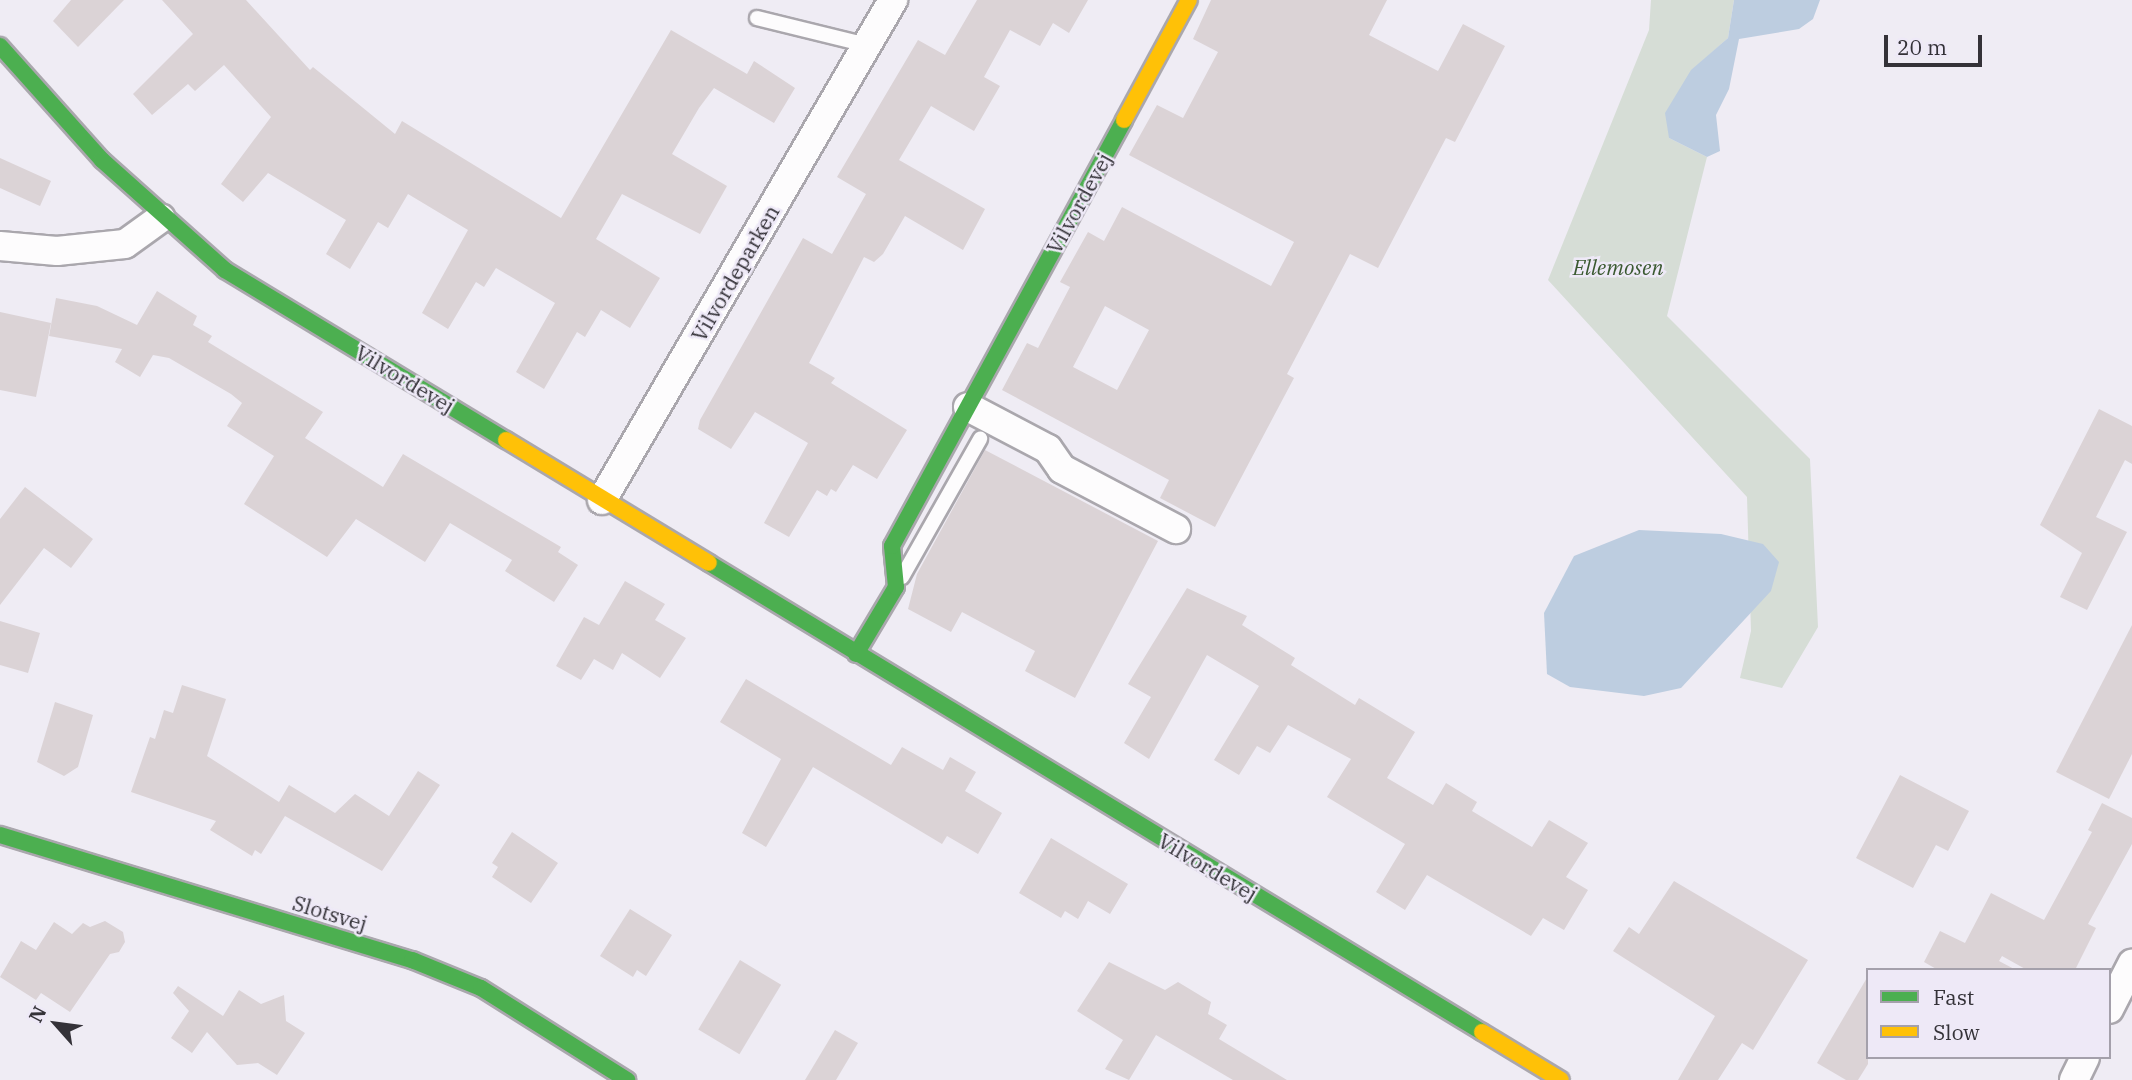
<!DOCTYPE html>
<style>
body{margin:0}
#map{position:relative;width:2132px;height:1080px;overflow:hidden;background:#efecf4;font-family:"IBM Plex Serif",serif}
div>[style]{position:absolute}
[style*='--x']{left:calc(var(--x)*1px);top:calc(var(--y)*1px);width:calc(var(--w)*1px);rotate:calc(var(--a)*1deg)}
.green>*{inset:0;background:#d6ddd6}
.water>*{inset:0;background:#bdcde0}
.building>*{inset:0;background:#dbd3d6;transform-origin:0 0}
.roads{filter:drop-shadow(2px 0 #aaa7ad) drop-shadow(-2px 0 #aaa7ad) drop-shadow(0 2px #aaa7ad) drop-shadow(0 -2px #aaa7ad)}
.lane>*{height:14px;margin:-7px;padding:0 7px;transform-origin:7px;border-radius:7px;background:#fdfcfd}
.street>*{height:28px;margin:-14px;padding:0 14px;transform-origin:14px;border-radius:14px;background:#fdfcfd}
.fast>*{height:16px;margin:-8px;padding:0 8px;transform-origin:8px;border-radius:8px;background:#4caf50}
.slow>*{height:16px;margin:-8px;padding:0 8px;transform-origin:8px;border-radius:8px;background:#ffc107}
span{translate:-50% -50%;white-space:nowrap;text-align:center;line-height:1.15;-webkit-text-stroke:5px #eee9f7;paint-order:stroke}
.street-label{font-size:21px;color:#343238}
.park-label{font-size:21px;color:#3a5930;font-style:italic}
.legend{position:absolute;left:1866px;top:968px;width:245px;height:91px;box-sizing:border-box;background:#eee9f7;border:2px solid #a4a0ab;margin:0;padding:9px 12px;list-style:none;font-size:21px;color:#343238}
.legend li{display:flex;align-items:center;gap:14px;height:35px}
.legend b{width:35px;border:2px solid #a4a0ab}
.north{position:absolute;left:21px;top:989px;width:70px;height:70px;-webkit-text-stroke:5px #eee9f7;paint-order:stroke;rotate:298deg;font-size:19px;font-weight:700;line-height:28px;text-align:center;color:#343238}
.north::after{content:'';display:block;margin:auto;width:24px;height:32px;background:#343238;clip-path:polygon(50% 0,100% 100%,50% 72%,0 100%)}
.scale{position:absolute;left:1884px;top:35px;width:98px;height:32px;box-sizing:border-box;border:4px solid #343238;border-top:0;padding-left:9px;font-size:21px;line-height:24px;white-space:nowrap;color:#343238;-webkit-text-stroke:5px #eee9f7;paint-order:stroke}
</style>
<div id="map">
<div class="green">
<div style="clip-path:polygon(1651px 0,1734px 0,1728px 38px,1691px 71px,1669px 138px,1707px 157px,1667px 316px,1810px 459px,1818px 627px,1782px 688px,1740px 678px,1751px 631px,1747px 497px,1548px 280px,1649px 30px)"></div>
</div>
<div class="water">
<div style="clip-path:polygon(1734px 0,1820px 0,1813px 19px,1799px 29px,1739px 39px,1729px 89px,1716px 115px,1720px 151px,1707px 157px,1669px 138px,1665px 113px,1691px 70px,1728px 38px)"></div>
<div style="clip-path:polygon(1639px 530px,1721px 534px,1763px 544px,1779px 562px,1771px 591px,1681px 688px,1644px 696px,1570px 687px,1547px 674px,1544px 613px,1574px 556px)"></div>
</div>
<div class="building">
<div style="clip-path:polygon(71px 0,124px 0,78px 47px,53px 21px)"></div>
<div style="clip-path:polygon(162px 0,246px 0,310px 70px,313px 67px,395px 134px,402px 121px,561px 218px,671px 30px,747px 74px,754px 61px,795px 88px,774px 123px,714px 88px,699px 108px,672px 154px,727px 186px,700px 234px,622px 194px,596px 239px,660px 278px,630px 328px,601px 310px,585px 337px,577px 332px,544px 389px,516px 372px,555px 303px,496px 268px,484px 287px,476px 282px,448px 329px,422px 313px,468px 230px,408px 194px,388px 228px,378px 222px,350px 269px,326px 254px,346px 220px,268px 173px,243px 202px,221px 184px,271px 117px,224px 65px,195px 91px,188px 84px,152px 115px,133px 94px,193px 34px)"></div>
<div style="clip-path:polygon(977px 0,1088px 0,1069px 33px,1053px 23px,1040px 46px,1010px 30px,984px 77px,1000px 86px,974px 131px,931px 106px,899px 160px,985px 209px,963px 250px,905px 216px,883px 254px,874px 262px,864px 257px,809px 363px,835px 378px,831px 383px,907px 430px,877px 479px,853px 465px,836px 492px,831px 489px,827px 496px,817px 490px,789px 537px,764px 523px,808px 443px,755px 412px,731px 449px,698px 429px,700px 420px,803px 238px,832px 254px,866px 194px,837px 177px,918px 40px,945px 55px)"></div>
<div style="clip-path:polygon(evenodd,1211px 0,1387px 0,1369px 35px,1438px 71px,1463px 24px,1505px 46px,1455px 142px,1446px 138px,1378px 268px,1350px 254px,1287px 374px,1294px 378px,1215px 527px,1160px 498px,1169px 480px,1002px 390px,1027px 343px,1038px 348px,1070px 287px,1060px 282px,1088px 232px,1104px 241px,1122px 207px,1271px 286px,1294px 242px,1129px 155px,1157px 105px,1183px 118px,1218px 52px,1193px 39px,1211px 0,1105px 306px,1149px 330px,1117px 390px,1073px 367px,1105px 306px)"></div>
<div style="clip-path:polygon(0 158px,51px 181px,40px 206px,0 188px)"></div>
<div style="clip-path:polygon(157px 291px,197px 316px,193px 325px,212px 336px,208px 342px,323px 412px,305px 438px,383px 487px,403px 454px,561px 547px,558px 552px,578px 565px,554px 602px,505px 571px,512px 560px,450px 523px,425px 562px,356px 519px,327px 557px,244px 504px,274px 456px,227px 426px,242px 403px,231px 394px,169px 358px,153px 355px,140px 377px,115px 362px,122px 349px,49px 336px,56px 298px,97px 306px,137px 325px)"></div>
<div style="clip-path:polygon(0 312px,51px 323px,36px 397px,0 390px)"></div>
<div style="clip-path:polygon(2099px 409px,2132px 426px,2132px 464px,2125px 460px,2096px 517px,2127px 532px,2087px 610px,2060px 597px,2082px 553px,2040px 525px)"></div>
<div style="clip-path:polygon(985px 450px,1158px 541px,1075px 698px,1025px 671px,1035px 651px,962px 612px,951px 632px,908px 609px,917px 574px)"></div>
<div style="clip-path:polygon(25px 487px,93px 539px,71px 568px,44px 548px,0 605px,0 519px)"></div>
<div style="clip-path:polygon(625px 581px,665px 604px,655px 620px,686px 638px,660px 678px,622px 653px,613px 670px,594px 659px,581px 680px,556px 666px,584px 617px,599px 625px)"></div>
<div style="clip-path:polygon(1187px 588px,1247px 616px,1242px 625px,1295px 658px,1291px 665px,1355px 705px,1359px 698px,1415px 732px,1387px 778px,1433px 805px,1446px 783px,1477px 802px,1472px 811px,1532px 847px,1549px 820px,1588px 843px,1566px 877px,1588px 890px,1564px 930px,1543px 918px,1531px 936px,1427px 875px,1405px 910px,1376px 892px,1405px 844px,1327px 797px,1351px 759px,1288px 725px,1270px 753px,1257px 746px,1239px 775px,1214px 760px,1259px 686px,1207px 655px,1149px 759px,1124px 743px,1151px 697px,1128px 684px)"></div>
<div style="clip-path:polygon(0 621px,40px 633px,28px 673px,0 665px)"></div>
<div style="clip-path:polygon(2132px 625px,2132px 754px,2109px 799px,2056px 772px)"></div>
<div style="clip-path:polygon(746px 679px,891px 765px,902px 747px,943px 770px,950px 757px,976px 772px,965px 791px,1002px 813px,978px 854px,947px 836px,942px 844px,813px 767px,766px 847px,742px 833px,781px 759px,720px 722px)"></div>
<div style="clip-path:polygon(182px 685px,226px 699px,207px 756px,279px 802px,289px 785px,335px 813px,355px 794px,389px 816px,418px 771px,440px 785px,382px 871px,285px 816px,261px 854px,255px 850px,252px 856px,210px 830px,216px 821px,131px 792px,150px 737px,155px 739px,164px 710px,173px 713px)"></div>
<div style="clip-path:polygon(55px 702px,93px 715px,78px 767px,64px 776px,37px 762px)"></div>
<div style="clip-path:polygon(1900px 775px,1969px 811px,1948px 851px,1936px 845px,1913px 888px,1856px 858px)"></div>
<div style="clip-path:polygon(2102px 803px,2132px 818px,2132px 844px,2088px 924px,2096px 928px,2075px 970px,2027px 970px,2002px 956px,1999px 961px,2016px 970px,1938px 970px,1924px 962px,1940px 931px,1965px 943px,1991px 893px,2044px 920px,2092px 832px,2088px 830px)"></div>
<div style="clip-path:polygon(512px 832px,558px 863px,531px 903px,492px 877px,498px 867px,492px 863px)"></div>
<div style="clip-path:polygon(1051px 838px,1128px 884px,1110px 914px,1088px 901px,1078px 919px,1065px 911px,1061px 918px,1019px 893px)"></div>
<div style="clip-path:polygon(1674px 881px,1808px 960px,1753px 1050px,1742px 1043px,1718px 1080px,1678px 1080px,1715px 1016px,1613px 951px,1629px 927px,1639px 934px)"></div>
<div style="clip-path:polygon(630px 909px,672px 935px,646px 976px,637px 970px,633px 977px,600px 956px)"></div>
<div style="clip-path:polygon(105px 921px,123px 932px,125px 942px,119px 952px,110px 954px,70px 1012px,41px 993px,36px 1000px,0 977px,21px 941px,36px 950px,54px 922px,72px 934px,83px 923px,90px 927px)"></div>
<div style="left:740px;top:960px;width:48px;height:81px;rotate:31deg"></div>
<div style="clip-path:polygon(1109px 962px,1165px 990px,1178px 982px,1211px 1002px,1208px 1014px,1227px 1025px,1219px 1039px,1287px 1080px,1233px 1080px,1156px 1035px,1129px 1080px,1105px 1069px,1123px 1040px,1077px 1011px)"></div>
<div style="clip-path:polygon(1868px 976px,1868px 1064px,1858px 1080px,1846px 1080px,1817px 1063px)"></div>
<div style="clip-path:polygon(178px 986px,223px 1016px,239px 990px,261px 1004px,284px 995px,286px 1021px,305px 1033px,277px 1075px,258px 1063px,237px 1065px,207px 1032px,192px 1053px,171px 1038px,189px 1011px,173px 993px)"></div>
<div style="clip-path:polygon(835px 1030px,858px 1043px,836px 1080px,805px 1080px)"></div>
</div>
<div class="roads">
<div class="lane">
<div style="--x:757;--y:18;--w:113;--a:13.8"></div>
<div style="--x:902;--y:577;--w:159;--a:-60.5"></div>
</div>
<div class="street">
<div style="--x:0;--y:246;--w:57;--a:5"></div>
<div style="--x:57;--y:251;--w:68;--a:-5.9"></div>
<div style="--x:125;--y:244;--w:44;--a:-35.8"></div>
<div style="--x:968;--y:407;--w:90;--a:27.7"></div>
<div style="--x:1048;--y:449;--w:24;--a:55"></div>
<div style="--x:1062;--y:469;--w:129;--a:27.8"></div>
<div style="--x:602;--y:500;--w:579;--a:-59.8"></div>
<div style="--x:2109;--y:1009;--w:51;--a:-62.9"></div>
<div style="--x:2074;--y:1080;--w:25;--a:-64"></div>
</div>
<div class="fast">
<div style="--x:0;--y:46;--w:153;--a:48.2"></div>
<div style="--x:102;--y:160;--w:165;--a:41.8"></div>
<div style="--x:225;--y:270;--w:328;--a:31.2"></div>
<div style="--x:709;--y:563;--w:904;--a:31.25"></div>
<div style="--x:856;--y:654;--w:78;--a:-59.2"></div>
<div style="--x:896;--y:587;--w:41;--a:-95.6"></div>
<div style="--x:892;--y:546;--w:485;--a:-61.4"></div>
<div style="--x:0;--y:835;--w:431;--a:16.9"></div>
<div style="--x:412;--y:960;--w:74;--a:22.1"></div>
<div style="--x:481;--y:988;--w:173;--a:32.2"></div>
</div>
<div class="slow">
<div style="--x:1124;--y:120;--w:136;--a:-61.6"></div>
<div style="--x:506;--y:440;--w:237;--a:31.2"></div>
<div style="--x:1482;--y:1032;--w:92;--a:31.3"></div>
</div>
</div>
<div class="street-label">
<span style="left:1079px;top:203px;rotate:-61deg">Vilvordevej</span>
<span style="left:735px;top:273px;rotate:-60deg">Vilvordeparken</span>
<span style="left:405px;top:379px;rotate:31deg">Vilvordevej</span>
<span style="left:1208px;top:867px;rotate:31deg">Vilvordevej</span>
<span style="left:330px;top:913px;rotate:17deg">Slotsvej</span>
</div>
<div class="park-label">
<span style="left:1618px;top:267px">Ellemosen</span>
</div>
<ul class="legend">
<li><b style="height:9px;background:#4caf50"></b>Fast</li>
<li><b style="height:9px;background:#ffc107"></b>Slow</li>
</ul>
<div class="north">N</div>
<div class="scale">20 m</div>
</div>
